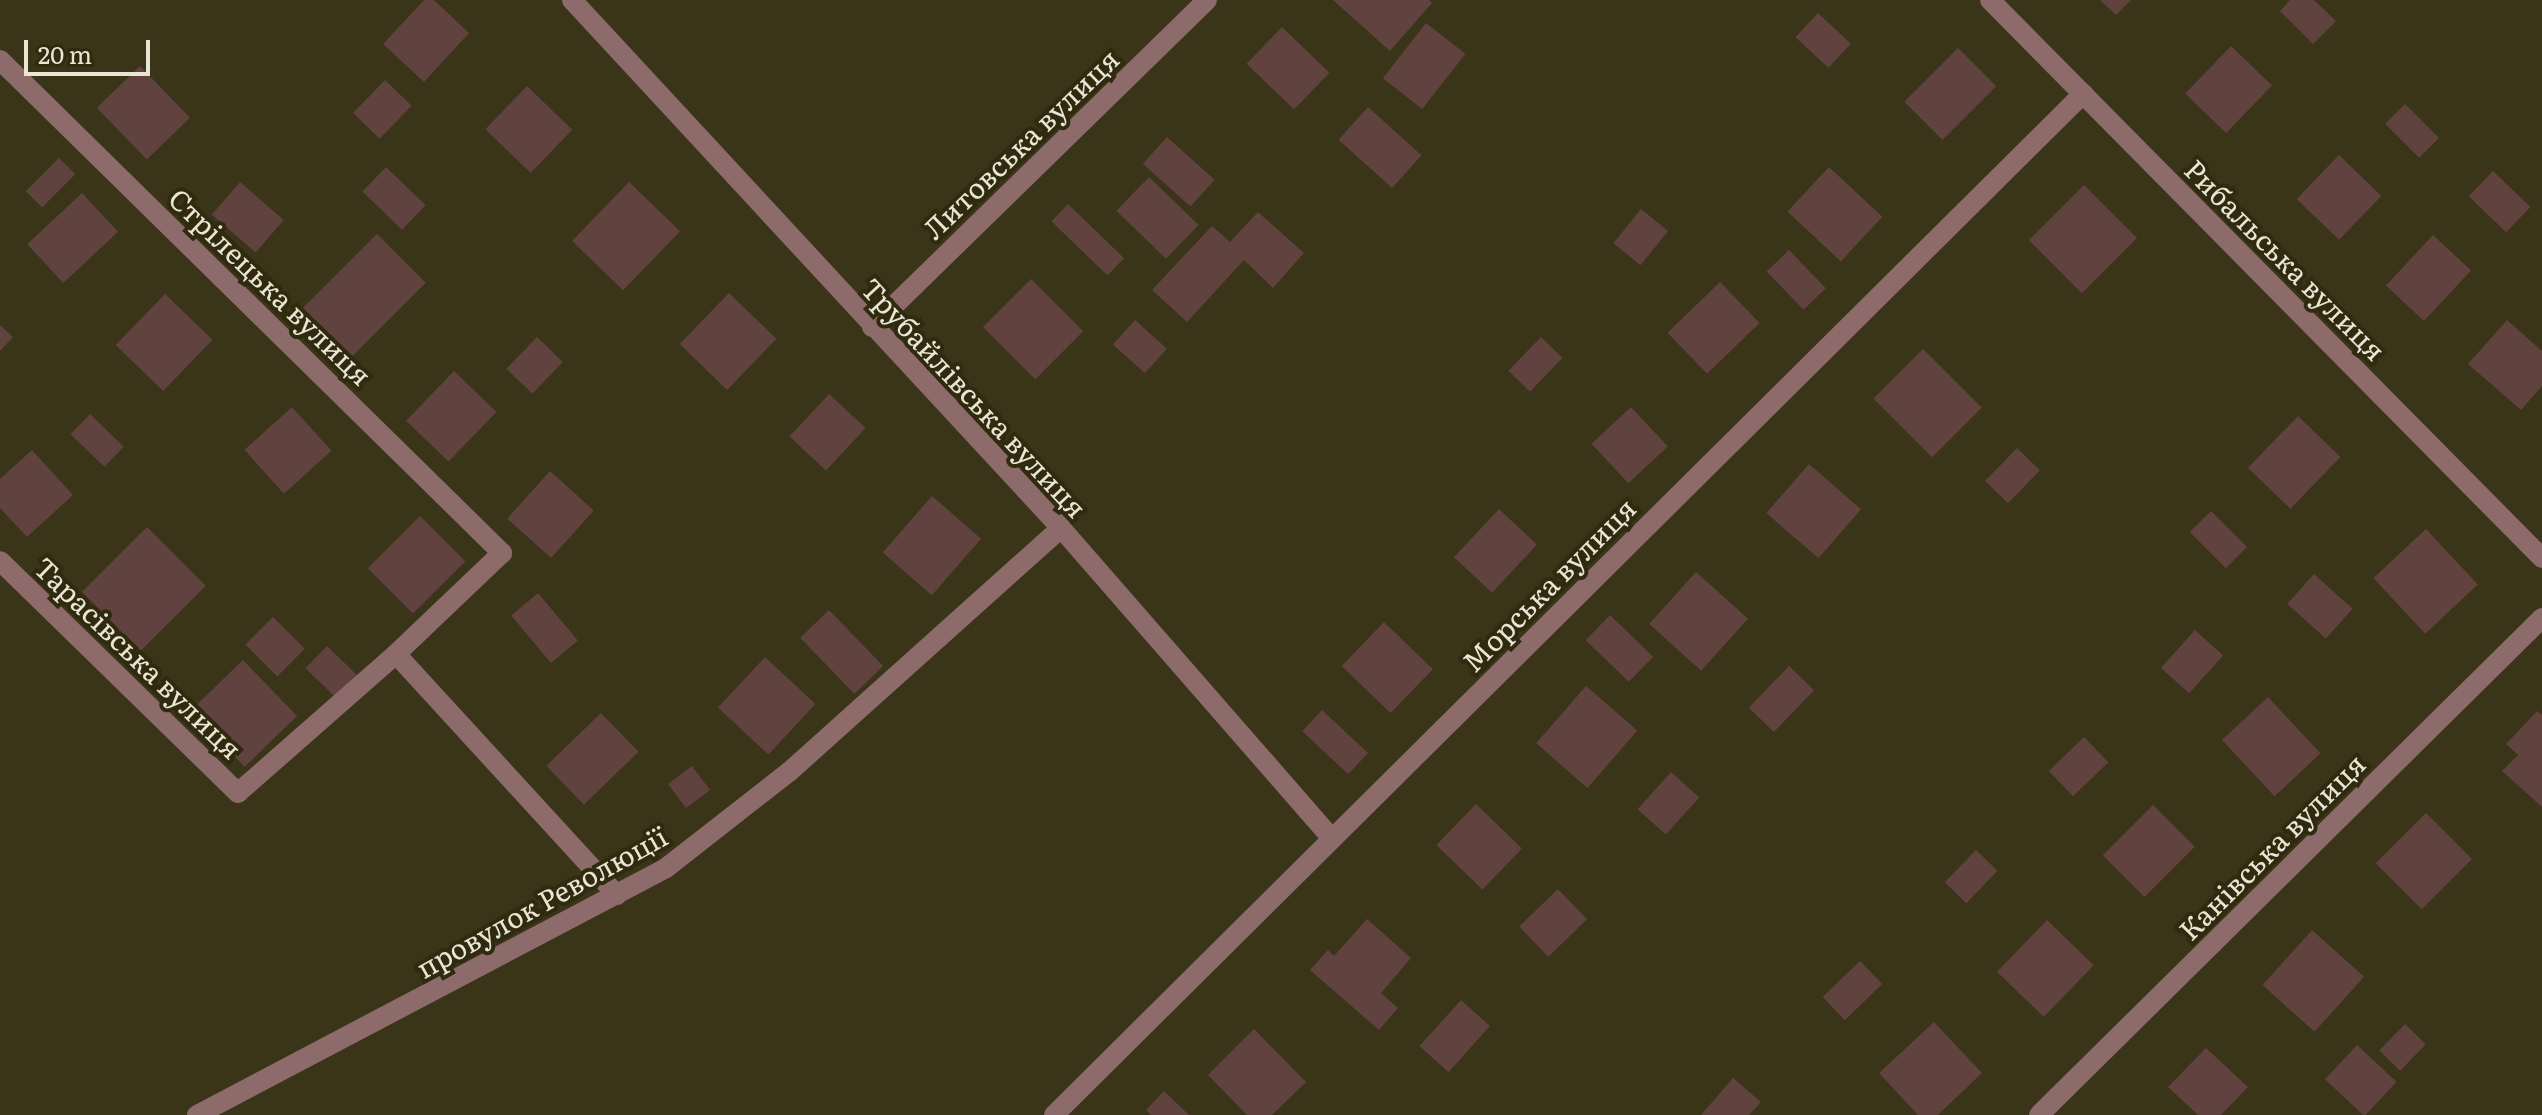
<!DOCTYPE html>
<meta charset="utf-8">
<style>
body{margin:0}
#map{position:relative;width:2542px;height:1115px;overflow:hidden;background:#3a3419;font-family:Literata,serif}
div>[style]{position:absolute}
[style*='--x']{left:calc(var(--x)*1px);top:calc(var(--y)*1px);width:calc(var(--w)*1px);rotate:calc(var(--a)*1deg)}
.building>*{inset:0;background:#60423f;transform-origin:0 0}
.minor>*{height:20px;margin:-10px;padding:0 10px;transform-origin:10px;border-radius:10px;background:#8d6b6b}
span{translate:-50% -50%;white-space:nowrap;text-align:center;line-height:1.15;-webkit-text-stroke:8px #302a0f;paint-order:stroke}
.street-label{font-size:28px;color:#eae6d6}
.scale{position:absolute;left:24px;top:40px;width:126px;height:36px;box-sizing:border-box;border:4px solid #eae6d6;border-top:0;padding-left:10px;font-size:24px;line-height:28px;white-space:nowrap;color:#eae6d6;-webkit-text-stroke:6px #302a0f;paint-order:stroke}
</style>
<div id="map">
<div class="building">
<div style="clip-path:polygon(424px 0,434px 0,469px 33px,424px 82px,383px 44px)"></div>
<div style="clip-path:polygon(1333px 0,1429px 0,1432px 3px,1390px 51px)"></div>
<div style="clip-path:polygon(2100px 0,2131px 0,2116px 15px)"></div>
<div style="clip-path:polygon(2290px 0,2314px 0,2336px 21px,2313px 44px,2280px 11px)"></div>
<div style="left:1818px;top:13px;width:45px;height:33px;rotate:43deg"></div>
<div style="left:1426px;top:23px;width:50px;height:70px;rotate:38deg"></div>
<div style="left:1282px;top:27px;width:66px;height:51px;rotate:44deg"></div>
<div style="left:2231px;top:46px;width:57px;height:66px;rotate:44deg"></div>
<div style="left:1958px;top:48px;width:54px;height:76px;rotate:45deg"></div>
<div style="left:140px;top:66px;width:72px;height:60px;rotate:46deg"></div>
<div style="left:385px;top:80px;width:37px;height:46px;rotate:44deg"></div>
<div style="left:527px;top:86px;width:63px;height:60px;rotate:44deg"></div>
<div style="left:2405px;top:104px;width:48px;height:28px;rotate:45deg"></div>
<div style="left:1368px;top:107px;width:72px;height:44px;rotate:42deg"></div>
<div style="left:1167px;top:137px;width:64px;height:36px;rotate:42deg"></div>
<div style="left:2339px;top:155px;width:59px;height:61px;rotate:44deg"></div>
<div style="left:59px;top:158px;width:23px;height:47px;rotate:45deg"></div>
<div style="left:386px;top:167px;width:55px;height:34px;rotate:44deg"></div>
<div style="left:1829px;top:167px;width:73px;height:61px;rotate:43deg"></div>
<div style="left:2493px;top:171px;width:52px;height:35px;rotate:44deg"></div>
<div style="left:1149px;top:177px;width:69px;height:47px;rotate:44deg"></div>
<div style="left:240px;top:182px;width:58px;height:43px;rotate:41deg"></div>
<div style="left:629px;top:182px;width:71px;height:82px;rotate:44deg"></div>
<div style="left:2084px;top:185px;width:75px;height:78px;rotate:45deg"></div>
<div style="left:82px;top:193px;width:53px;height:75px;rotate:47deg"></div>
<div style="left:1068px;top:204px;width:78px;height:24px;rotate:44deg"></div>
<div style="left:1641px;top:209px;width:35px;height:44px;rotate:39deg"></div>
<div style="clip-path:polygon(1258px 212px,1304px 253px,1273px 288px,1244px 260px,1187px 322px,1152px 290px,1212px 226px,1230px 242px)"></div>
<div style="left:377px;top:234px;width:69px;height:105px;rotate:45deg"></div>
<div style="left:2433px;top:235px;width:52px;height:69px;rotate:43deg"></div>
<div style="left:1789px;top:250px;width:53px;height:31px;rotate:46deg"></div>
<div style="left:1031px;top:279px;width:74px;height:68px;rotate:45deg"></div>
<div style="left:1720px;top:282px;width:57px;height:73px;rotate:46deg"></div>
<div style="left:729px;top:293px;width:66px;height:71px;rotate:44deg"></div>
<div style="left:165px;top:294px;width:66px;height:71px;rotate:44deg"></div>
<div style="left:1135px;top:320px;width:43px;height:33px;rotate:42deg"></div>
<div style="clip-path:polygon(2507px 320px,2542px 351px,2542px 386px,2521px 410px,2468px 364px)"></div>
<div style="clip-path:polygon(0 325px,13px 337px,0 351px)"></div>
<div style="left:537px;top:337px;width:36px;height:44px;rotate:44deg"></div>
<div style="left:1541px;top:337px;width:30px;height:47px;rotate:44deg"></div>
<div style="left:1923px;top:349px;width:83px;height:70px;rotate:45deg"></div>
<div style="left:454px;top:371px;width:59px;height:69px;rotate:44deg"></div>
<div style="left:829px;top:394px;width:50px;height:58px;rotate:43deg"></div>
<div style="left:292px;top:407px;width:59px;height:64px;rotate:48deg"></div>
<div style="left:1631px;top:407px;width:54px;height:54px;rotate:47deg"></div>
<div style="left:90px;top:414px;width:47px;height:28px;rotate:44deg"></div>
<div style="left:2298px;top:416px;width:59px;height:72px;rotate:44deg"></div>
<div style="left:2017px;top:448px;width:32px;height:46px;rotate:44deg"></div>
<div style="clip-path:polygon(32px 450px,73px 495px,27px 537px,0 508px,0 479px)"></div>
<div style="left:1809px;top:464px;width:69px;height:65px;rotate:41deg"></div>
<div style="left:550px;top:471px;width:59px;height:64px;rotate:42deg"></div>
<div style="left:932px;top:496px;width:65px;height:75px;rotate:41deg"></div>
<div style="left:1499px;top:509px;width:52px;height:66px;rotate:43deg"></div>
<div style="left:2211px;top:511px;width:51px;height:30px;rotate:45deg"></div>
<div style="left:420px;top:516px;width:64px;height:74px;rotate:45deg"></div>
<div style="left:147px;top:527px;width:83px;height:92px;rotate:45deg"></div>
<div style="left:2426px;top:529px;width:76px;height:72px;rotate:47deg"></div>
<div style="left:1696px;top:572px;width:70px;height:70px;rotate:42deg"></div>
<div style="left:2314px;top:574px;width:52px;height:40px;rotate:42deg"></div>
<div style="left:538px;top:593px;width:62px;height:35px;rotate:50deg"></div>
<div style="left:829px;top:610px;width:78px;height:40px;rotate:46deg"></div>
<div style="left:1610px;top:615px;width:60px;height:35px;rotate:44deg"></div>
<div style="left:273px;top:617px;width:45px;height:39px;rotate:45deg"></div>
<div style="left:1384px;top:622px;width:68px;height:61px;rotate:44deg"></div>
<div style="left:2195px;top:630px;width:38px;height:51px;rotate:42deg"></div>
<div style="left:327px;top:646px;width:47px;height:31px;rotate:44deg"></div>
<div style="left:765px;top:657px;width:69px;height:69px;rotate:43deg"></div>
<div style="left:243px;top:660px;width:78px;height:73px;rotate:46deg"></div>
<div style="left:1789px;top:666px;width:35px;height:58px;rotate:44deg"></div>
<div style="left:1586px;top:686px;width:68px;height:76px;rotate:41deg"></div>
<div style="left:2268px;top:697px;width:77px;height:63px;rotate:47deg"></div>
<div style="left:1322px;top:710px;width:63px;height:29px;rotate:43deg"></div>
<div style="clip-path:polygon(2537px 711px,2542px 715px,2542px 807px,2502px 771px,2518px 755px,2506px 744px)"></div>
<div style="left:601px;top:713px;width:54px;height:76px;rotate:46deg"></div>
<div style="left:2084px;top:737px;width:35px;height:49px;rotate:46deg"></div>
<div style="left:692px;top:766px;width:30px;height:30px;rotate:53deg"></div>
<div style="left:1671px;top:772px;width:38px;height:50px;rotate:42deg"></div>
<div style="left:1476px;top:804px;width:64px;height:57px;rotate:44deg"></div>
<div style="left:2153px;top:805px;width:59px;height:71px;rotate:45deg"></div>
<div style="left:2426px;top:813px;width:65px;height:71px;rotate:45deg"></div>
<div style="left:1976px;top:850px;width:30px;height:45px;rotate:44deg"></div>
<div style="left:1558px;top:889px;width:42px;height:54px;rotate:46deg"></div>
<div style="clip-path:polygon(1367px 919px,1411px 958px,1381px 993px,1398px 1008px,1379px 1030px,1310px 970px,1328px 950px,1334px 956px)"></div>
<div style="left:2047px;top:920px;width:65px;height:72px;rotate:44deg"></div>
<div style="left:2312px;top:930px;width:70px;height:74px;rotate:42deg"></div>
<div style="left:1860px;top:961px;width:32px;height:52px;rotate:46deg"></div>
<div style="left:1461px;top:1000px;width:39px;height:62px;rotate:42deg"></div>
<div style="clip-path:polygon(1934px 1022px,1982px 1073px,1938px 1115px,1918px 1115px,1879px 1073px)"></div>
<div style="left:2405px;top:1024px;width:29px;height:37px;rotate:44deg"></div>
<div style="clip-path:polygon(1254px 1029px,1306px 1082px,1272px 1115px,1247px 1115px,1208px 1075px)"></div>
<div style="left:2357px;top:1045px;width:54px;height:47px;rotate:43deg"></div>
<div style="clip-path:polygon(2206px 1048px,2248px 1087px,2221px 1115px,2198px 1115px,2168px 1087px)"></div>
<div style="clip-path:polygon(1733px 1078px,1761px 1102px,1749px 1115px,1701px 1115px)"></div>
<div style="clip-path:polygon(1164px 1091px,1189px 1115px,1151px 1115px,1146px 1110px)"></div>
</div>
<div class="minor">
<div style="--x:572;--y:0;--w:720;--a:47.2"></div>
<div style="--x:1061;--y:528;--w:411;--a:48.9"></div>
<div style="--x:1990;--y:0;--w:785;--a:45.31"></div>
<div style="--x:0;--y:60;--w:704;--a:44.48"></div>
<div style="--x:502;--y:553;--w:146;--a:136.4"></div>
<div style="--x:396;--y:654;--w:210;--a:138.7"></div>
<div style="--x:238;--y:793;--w:332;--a:-135.7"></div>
<div style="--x:872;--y:327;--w:468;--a:-44.3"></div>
<div style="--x:396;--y:654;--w:327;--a:47.5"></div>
<div style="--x:197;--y:1115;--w:530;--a:-27.77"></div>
<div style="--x:666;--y:868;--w:156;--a:-38"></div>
<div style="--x:789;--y:772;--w:365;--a:-41.9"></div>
<div style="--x:1054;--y:1115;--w:1450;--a:-44.78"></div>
<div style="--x:2039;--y:1115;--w:707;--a:-44.66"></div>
</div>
<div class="street-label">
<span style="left:1020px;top:143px;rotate:-44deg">Литовська вулиця</span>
<span style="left:2286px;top:259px;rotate:45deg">Рибальська вулиця</span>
<span style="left:271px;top:286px;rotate:44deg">Стрілецька вулиця</span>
<span style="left:975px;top:397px;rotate:47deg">Трубайлівська вулиця</span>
<span style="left:1548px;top:584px;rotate:-45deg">Морська вулиця</span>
<span style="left:139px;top:657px;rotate:44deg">Тарасівська вулиця</span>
<span style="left:2271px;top:846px;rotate:-45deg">Канівська вулиця</span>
<span style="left:541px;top:901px;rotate:-29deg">провулок Революції</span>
</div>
<div class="scale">20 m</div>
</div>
